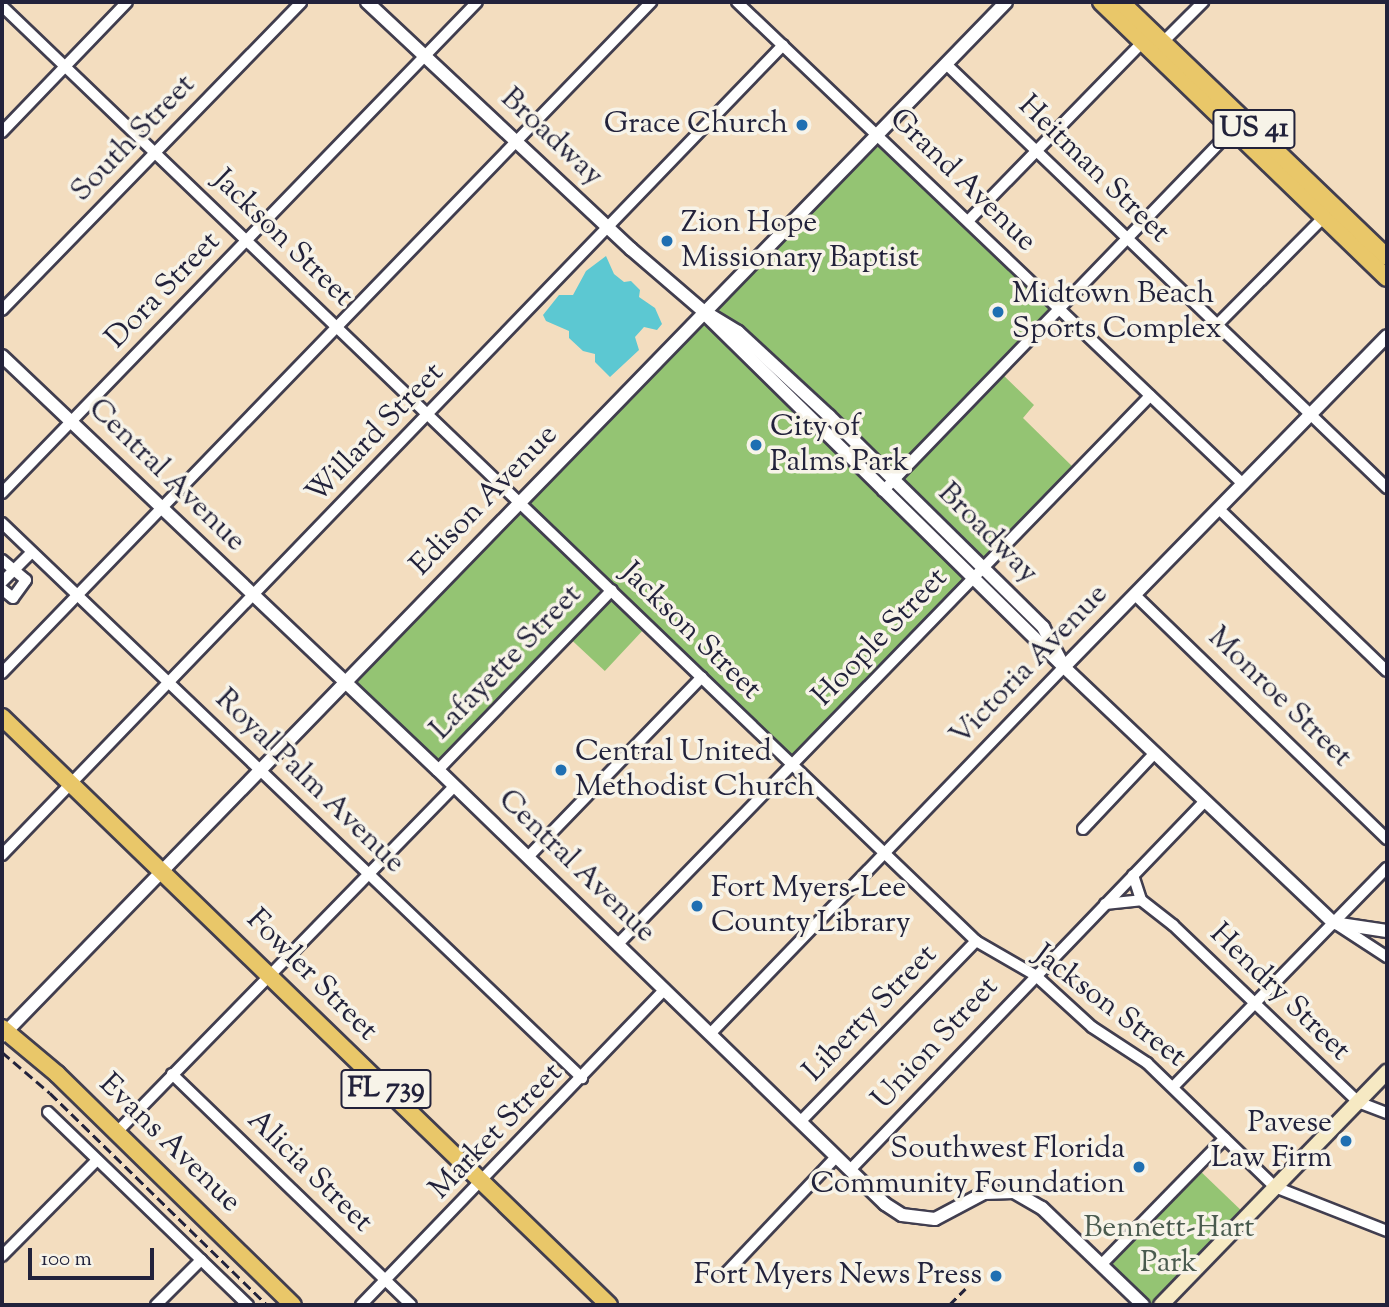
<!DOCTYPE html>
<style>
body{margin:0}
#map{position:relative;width:1389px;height:1307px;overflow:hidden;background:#f3ddbf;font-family:"Sorts Mill Goudy",serif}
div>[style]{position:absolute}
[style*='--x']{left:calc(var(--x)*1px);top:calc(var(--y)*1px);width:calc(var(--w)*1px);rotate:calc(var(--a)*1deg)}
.green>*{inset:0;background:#94c473;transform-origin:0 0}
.water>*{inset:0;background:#5cc8d2}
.roads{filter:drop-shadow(2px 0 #413e4f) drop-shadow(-2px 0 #413e4f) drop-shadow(0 2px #413e4f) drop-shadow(0 -2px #413e4f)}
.minor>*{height:10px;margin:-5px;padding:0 5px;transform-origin:5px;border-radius:5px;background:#fff}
.tertiary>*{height:12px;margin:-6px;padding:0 6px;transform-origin:6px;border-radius:6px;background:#fff}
.secondary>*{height:14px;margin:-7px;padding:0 7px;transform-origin:7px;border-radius:7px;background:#f6e9c3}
.primary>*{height:16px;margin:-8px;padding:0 8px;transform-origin:8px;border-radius:8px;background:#e9c769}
.rail>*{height:2.5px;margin-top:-1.25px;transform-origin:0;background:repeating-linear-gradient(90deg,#22223b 0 10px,transparent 0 15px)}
.dots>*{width:19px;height:19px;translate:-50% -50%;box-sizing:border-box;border:4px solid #f7f3e8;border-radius:50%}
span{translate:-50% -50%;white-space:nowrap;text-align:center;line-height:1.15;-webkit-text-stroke:7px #f7f3e8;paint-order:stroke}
.shield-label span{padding:2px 5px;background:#f7f3e8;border:2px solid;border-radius:5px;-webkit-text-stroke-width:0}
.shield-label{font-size:28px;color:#22223b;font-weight:700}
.poi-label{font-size:30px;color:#22223b}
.right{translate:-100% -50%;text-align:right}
.left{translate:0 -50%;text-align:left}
.street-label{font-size:30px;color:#22223b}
.park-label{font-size:30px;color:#4a5b4f}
.frame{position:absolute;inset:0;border:4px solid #22223b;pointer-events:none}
.scale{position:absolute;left:28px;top:1248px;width:126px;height:32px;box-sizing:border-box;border:4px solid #22223b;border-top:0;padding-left:9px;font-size:21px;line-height:24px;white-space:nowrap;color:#22223b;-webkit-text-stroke:5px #f7f3e8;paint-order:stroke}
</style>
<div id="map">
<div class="green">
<div style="clip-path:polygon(879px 137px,1057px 308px,998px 370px,1034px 405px,1023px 418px,1076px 470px,984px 563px,706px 309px)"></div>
<div style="left:703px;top:313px;width:377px;height:260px;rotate:45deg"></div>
<div style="left:521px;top:504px;width:123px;height:249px;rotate:44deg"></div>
<div style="left:612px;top:593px;width:48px;height:62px;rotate:43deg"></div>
<div style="clip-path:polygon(1196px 1167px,1247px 1216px,1161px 1305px,1143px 1305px,1101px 1265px)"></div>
</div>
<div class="water">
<div style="clip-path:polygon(606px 256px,614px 274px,624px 282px,631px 281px,640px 290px,639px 297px,655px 308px,662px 324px,657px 330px,644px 327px,635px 337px,639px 350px,610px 377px,595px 362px,595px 354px,583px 351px,569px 338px,569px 331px,546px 321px,543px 315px,559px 295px,573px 295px,586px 271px)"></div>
</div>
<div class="roads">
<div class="minor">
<div style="--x:737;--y:2;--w:699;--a:43.61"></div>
<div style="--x:2;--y:6;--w:1350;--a:43.83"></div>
<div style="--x:976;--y:941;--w:68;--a:30"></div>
<div style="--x:1035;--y:975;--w:77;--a:42.4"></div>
<div style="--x:1092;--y:1027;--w:66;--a:33.2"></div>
<div style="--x:1147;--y:1063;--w:178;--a:44.1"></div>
<div style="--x:1275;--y:1187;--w:120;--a:21.4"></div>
<div style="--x:1163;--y:42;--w:57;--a:-45"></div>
<div style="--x:946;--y:64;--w:612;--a:43.87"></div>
<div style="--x:2;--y:132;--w:180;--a:-46.1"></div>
<div style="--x:969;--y:220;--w:248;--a:-45.7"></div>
<div style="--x:2;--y:310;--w:429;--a:-45.8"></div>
<div style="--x:1218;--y:324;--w:151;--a:-45.3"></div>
<div style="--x:883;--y:491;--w:502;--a:-45.97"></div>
<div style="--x:2;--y:493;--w:683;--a:-45.95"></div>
<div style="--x:1219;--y:509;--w:233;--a:44"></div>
<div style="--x:2;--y:523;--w:803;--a:43.74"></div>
<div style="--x:2;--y:560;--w:31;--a:40"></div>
<div style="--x:26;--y:580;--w:22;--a:126"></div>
<div style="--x:13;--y:598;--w:14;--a:-141"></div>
<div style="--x:2;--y:582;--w:42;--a:-45"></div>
<div style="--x:1135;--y:595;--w:351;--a:44.1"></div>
<div style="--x:2;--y:673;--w:934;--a:-45.95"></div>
<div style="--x:438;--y:770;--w:250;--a:-46"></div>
<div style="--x:1083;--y:829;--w:103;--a:-46.6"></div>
<div style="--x:2;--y:855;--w:1125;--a:-46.04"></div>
<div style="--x:528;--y:857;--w:250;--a:-46"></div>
<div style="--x:1133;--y:875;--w:26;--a:72"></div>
<div style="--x:1141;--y:900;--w:41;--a:38"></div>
<div style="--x:1173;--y:925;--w:256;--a:43.7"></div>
<div style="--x:1358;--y:1102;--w:31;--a:21"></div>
<div style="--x:1105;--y:904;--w:36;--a:-6"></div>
<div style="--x:1338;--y:925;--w:59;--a:33.1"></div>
<div style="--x:618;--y:944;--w:764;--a:-45.85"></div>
<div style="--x:711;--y:1033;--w:508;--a:-46.04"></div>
<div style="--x:172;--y:1074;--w:332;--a:44"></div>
<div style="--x:1174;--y:1086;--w:305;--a:-45.7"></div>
<div style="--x:48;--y:1112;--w:278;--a:44"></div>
<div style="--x:801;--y:1121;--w:251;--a:-45.8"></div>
<div style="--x:117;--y:1132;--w:482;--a:-45.7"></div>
<div style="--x:850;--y:1170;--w:511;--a:-46.11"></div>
<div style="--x:2;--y:1256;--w:135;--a:-45.3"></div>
<div style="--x:1101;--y:1265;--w:177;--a:-45.7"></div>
<div style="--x:726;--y:1273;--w:160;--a:-46.5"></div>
<div style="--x:156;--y:1305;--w:64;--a:-45"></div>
<div style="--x:361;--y:1305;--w:438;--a:-46.1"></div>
</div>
<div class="tertiary">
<div style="--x:367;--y:2;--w:362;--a:43.1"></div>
<div style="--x:631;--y:249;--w:94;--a:40.7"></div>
<div style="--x:702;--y:310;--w:42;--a:31.4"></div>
<div style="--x:738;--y:332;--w:124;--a:42.7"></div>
<div style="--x:829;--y:416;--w:301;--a:44.6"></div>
<div style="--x:1043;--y:627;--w:45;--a:62.3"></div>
<div style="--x:707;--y:316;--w:501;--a:44.51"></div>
<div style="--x:1064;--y:667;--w:372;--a:43.5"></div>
<div style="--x:1334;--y:923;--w:54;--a:8.6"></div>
<div style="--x:2;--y:356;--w:601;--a:43.52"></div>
<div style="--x:438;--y:770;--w:623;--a:44.15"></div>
<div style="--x:885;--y:1204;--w:20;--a:33"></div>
<div style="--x:902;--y:1215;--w:33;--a:7"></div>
<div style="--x:935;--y:1219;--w:55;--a:-28"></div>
<div style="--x:984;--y:1193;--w:30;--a:-2"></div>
<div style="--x:1014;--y:1192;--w:32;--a:30"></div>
<div style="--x:1042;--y:1208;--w:140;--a:43.8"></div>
<div style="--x:1064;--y:667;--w:462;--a:-45.7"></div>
<div style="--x:2;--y:1036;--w:1441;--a:-45.84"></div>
</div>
<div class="secondary">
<div style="--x:1161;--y:1305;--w:325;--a:-45.9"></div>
</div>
<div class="primary">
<div style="--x:1101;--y:2;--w:397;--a:44"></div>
<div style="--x:1121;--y:2;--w:368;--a:43.8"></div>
<div style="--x:2;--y:717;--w:845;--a:44.09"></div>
<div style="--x:2;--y:1028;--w:72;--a:39.9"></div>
<div style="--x:57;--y:1074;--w:330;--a:44.4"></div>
</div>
</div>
<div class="rail">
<div style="--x:2;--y:1052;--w:63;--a:40.5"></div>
<div style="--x:50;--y:1093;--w:303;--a:44.3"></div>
<div style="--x:949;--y:1305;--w:23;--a:-45"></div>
</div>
<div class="dots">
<div style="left:802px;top:125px;background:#1f6fb2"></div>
<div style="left:667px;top:241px;background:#1f6fb2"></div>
<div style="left:998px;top:312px;background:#1f6fb2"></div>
<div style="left:756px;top:445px;background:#1f6fb2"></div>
<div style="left:561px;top:770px;background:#1f6fb2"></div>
<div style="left:697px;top:906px;background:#1f6fb2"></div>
<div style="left:1346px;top:1141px;background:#1f6fb2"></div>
<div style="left:1139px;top:1167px;background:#1f6fb2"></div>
<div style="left:996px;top:1276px;background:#1f6fb2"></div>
</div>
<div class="shield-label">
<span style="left:1254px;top:129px">US 41</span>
<span style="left:386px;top:1089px">FL 739</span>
</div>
<div class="poi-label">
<span class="right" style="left:788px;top:125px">Grace Church</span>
<span class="left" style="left:681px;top:241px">Zion Hope<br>Missionary Baptist</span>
<span class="left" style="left:1012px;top:312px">Midtown Beach<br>Sports Complex</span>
<span class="left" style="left:770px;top:445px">City of<br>Palms Park</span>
<span class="left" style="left:575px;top:770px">Central United<br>Methodist Church</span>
<span class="left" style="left:711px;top:906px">Fort Myers-Lee<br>County Library</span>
<span class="right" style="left:1332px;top:1141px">Pavese<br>Law Firm</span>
<span class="right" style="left:1125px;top:1167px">Southwest Florida<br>Community Foundation</span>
<span class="right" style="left:982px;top:1276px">Fort Myers News Press</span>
</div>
<div class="street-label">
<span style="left:551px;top:138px;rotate:43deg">Broadway</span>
<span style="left:134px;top:139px;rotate:-46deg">South Street</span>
<span style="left:1093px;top:170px;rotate:44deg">Heitman Street</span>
<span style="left:962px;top:181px;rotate:44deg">Grand Avenue</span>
<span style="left:282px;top:239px;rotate:44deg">Jackson Street</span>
<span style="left:164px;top:291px;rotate:-46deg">Dora Street</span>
<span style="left:376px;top:434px;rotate:-46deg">Willard Street</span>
<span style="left:166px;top:476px;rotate:44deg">Central Avenue</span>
<span style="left:485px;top:501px;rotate:-46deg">Edison Avenue</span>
<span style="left:987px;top:534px;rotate:45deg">Broadway</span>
<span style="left:690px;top:632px;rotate:44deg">Jackson Street</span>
<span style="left:881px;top:638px;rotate:-46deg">Hoople Street</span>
<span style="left:507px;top:663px;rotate:-46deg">Lafayette Street</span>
<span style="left:1030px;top:666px;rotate:-46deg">Victoria Avenue</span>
<span style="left:1279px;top:698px;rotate:44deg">Monroe Street</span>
<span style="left:309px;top:782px;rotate:44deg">Royal Palm Avenue</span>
<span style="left:576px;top:867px;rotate:44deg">Central Avenue</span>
<span style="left:311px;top:976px;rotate:45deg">Fowler Street</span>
<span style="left:1279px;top:993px;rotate:44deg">Hendry Street</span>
<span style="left:1109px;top:1007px;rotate:37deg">Jackson Street</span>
<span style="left:871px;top:1014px;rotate:-46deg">Liberty Street</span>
<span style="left:936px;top:1044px;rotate:-47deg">Union Street</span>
<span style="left:497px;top:1132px;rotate:-46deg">Market Street</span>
<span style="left:169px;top:1144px;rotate:44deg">Evans Avenue</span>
<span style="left:309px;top:1172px;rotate:44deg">Alicia Street</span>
</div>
<div class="park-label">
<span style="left:1169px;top:1246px">Bennett-Hart<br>Park</span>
</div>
<div class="frame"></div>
<div class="scale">100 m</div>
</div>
